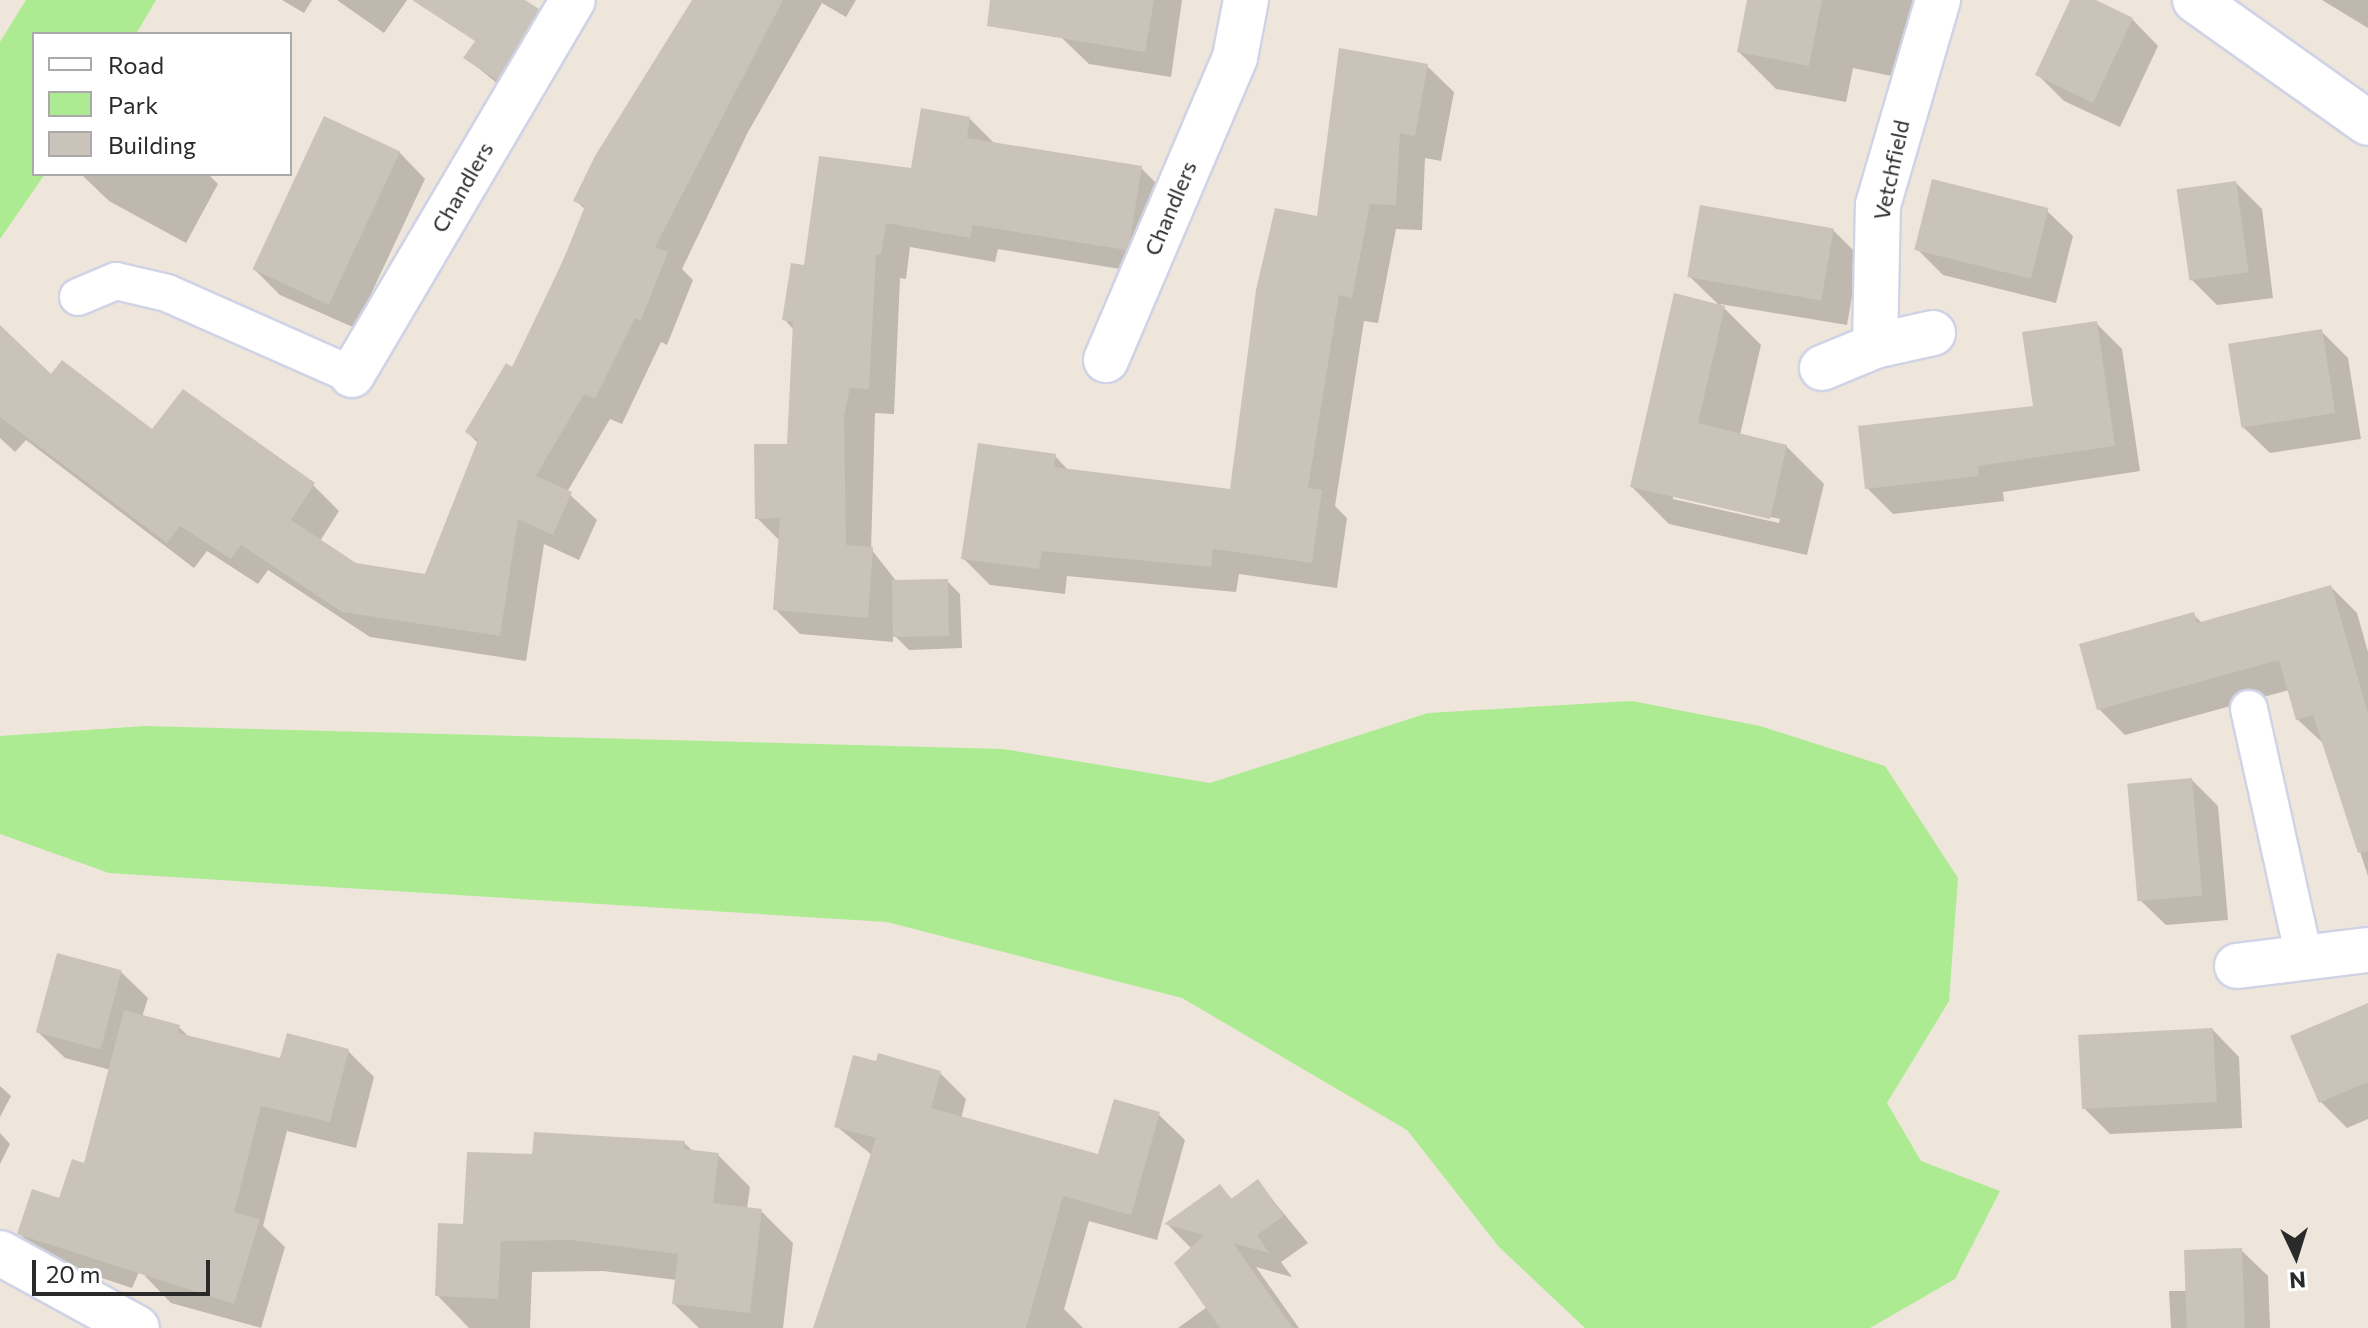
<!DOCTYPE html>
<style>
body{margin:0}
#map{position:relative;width:2368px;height:1328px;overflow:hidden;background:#eee6db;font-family:Commissioner,sans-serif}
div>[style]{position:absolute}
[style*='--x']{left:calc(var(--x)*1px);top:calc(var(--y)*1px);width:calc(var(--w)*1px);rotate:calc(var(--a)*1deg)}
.green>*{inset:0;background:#aceb91}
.shadow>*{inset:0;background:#0003}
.building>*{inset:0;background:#c9c3ba;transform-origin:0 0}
.roads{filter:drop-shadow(2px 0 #d0d3e5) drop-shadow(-2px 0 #d0d3e5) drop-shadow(0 2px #d0d3e5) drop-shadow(0 -2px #d0d3e5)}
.lane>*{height:36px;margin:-18px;padding:0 18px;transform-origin:18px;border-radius:18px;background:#fff}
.street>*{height:44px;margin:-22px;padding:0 22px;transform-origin:22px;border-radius:22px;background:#fff}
span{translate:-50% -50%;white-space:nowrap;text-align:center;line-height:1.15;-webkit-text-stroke:7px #fff;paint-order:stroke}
.street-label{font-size:22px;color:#2a2a2a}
.legend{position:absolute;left:32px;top:32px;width:260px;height:144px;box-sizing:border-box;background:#fff;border:2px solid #aaa;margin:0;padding:10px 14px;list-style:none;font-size:24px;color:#2a2a2a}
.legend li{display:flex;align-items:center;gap:16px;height:40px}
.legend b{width:40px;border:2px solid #aaa}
.north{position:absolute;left:2256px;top:1216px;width:80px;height:80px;-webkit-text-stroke:6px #fff;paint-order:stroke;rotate:176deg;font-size:22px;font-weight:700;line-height:32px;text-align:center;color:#2a2a2a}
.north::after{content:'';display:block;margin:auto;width:28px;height:36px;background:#2a2a2a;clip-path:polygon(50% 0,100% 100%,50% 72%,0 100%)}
.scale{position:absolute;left:32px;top:1260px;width:178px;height:36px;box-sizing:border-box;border:4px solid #2a2a2a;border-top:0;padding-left:10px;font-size:24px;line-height:28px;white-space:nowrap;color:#2a2a2a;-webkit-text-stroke:6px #fff;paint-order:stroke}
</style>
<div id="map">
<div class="green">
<div style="clip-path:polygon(26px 0,156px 0,136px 34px,34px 34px,34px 174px,45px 174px,0 239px,0 42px)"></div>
<div style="clip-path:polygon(1632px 701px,1760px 726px,1885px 766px,1958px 878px,1949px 1001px,1887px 1103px,1921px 1161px,2000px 1191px,1955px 1279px,1870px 1328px,1585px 1328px,1499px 1247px,1407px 1130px,1182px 998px,887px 922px,109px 873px,0 834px,0 736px,145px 726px,1003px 749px,1210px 783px,1428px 713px)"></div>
</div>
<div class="shadow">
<div style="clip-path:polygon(282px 0,312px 0,304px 13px)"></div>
<div style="clip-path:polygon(337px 0,407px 0,384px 33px)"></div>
<div style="clip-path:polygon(500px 0,522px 0,564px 36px,524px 105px,466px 58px)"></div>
<div style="clip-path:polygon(693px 0,856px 0,846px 17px,822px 3px,748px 132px,682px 269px,693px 280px,667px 345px,661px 342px,622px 424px,610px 419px,567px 492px,597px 520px,579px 560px,544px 544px,526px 661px,370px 637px,268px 570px,258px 584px,207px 551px,194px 568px,26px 440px,15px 452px,0 438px,0 328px,51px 377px,152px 431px,313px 485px,339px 511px,320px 541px,356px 565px,426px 576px,479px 444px,467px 432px,513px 370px,586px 210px,576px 201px)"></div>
<div style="clip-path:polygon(1070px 0,1182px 0,1171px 77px,1089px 64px,1062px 38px)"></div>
<div style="clip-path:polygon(1749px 0,1948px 0,1916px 81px,1853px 68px,1846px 102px,1776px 89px,1739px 52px)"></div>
<div style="clip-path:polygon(2073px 0,2091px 0,2132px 19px,2158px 46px,2120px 127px,2064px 101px,2038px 75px)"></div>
<div style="clip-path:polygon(2322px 0,2368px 0,2368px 28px)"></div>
<div style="clip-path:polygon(1427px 66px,1454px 92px,1441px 161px,1425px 158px,1422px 230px,1396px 229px,1378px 323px,1364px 321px,1335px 506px,1347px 518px,1337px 588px,1239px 574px,1236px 592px,1067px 576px,1065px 594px,990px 585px,963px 558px,1055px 456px,1069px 471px,1232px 492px,1319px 218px)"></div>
<div style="clip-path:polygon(970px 119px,995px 144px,1141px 168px,1166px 193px,1151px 274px,998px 249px,995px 262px,910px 247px,906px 279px,900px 278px,894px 414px,875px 413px,871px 549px,897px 582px,947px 581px,960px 594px,962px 648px,909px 650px,893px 634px,893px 642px,800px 634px,775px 609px,780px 541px,757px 518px,789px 446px,794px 330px,784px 319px,806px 268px)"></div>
<div style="clip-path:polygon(399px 152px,425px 179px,355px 328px,280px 295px,254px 269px)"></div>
<div style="clip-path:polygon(208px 174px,218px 184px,186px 243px,109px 201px,82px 175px)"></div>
<div style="clip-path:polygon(2236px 183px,2262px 209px,2273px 298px,2217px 305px,2191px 279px)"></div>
<div style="clip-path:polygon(2046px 210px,2073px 236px,2056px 303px,1943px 275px,1917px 249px)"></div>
<div style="clip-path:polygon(evenodd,1833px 230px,1859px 256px,1847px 325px,1720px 304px,1761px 345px,1740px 435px,1786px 446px,1824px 484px,1807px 555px,1669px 524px,1632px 487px,1720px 306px,1690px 277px,1833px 230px,1673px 495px,1780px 519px,1779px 523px,1673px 499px,1673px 495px)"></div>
<div style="clip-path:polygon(2096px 323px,2122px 349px,2140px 471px,2003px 492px,2004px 501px,1893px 514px,1867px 488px,2035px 408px)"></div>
<div style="clip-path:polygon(2321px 331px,2348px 358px,2361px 439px,2270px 453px,2243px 427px)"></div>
<div style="clip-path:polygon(2331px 587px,2357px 613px,2368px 652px,2368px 876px,2325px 745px,2297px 719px,2289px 690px,2125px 735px,2099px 709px,2193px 614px,2203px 624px)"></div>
<div style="clip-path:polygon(2192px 780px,2218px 806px,2228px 920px,2166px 925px,2139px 899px)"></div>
<div style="clip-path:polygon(121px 972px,148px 998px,142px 1017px,179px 1027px,190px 1038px,281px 1060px,348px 1051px,374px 1077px,356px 1148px,287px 1131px,263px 1226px,285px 1247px,261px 1328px,171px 1303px,145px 1276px,146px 1256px,132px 1288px,45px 1259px,19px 1233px,60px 1200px,85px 1166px,111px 1070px,65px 1058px,38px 1032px)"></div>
<div style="clip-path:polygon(2368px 1005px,2368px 1119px,2347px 1128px,2321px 1102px)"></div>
<div style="clip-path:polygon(2213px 1030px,2239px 1057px,2242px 1128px,2110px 1134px,2084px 1108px)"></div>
<div style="clip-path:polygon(940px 1073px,966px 1099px,961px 1119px,1100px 1156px,1158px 1114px,1185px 1140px,1157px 1240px,1089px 1221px,1064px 1309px,1083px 1328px,821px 1328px,872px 1155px,836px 1126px)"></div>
<div style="clip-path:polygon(0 1086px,11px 1096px,0 1117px)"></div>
<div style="clip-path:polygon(0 1133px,10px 1144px,0 1164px)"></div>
<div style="clip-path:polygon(684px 1143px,694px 1152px,718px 1155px,750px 1187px,747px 1209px,761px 1211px,793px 1243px,783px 1328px,699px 1328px,674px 1304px,677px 1280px,603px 1271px,532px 1272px,530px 1328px,469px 1328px,437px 1295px,465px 1226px,534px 1156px)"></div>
<div style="clip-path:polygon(1258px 1182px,1308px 1243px,1281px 1262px,1292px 1277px,1256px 1267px,1299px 1328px,1178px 1328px,1207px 1307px,1192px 1249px,1167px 1224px,1220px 1187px,1233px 1200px)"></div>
<div style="clip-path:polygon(2241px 1250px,2268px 1276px,2270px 1328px,2171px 1328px,2169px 1291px,2188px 1291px)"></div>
</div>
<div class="building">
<div style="clip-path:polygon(412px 0,525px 0,539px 9px,497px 80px,463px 58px,475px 41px)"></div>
<div style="clip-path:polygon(692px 0,783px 0,655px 247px,668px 252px,641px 320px,635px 318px,595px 399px,584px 394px,536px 476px,572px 492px,553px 535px,518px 519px,500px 636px,342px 612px,241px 545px,231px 559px,180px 526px,167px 543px,0 417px,0 325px,51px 374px,62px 360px,152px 429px,183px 389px,315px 483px,291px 520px,356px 563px,425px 574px,478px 440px,465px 432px,506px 363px,512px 367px,563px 261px,585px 206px,573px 201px,595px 156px)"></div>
<div style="clip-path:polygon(990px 0,1154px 0,1145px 52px,987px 26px)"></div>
<div style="clip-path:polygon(1747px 0,1822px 0,1809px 66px,1737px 52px)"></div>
<div style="clip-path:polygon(2070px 0,2096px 0,2133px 18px,2093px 103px,2035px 75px)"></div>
<div style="clip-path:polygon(1339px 48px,1428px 64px,1415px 136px,1400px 133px,1396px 205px,1370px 204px,1352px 298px,1339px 295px,1308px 488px,1322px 490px,1312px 563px,1213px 549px,1211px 567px,1042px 551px,1039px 569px,961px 559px,978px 443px,1056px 454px,1054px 467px,1230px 489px,1256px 290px,1275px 208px,1317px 216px)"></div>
<div style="clip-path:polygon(921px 108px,970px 117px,967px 138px,1142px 166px,1130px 240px,1126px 250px,973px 225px,970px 238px,886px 223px,881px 255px,876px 254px,869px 389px,850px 388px,844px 416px,846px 545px,873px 547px,868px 618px,773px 610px,780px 518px,755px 519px,754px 444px,787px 444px,793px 322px,782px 320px,791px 263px,804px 265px,819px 156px,911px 168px)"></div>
<div style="left:324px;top:116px;width:84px;height:169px;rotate:25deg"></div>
<div style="left:1932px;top:179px;width:120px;height:73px;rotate:14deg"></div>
<div style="left:2236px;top:181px;width:92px;height:60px;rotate:82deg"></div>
<div style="left:1700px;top:205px;width:136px;height:73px;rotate:10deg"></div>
<div style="clip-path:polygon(1674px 293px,1725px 306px,1698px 423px,1787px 445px,1770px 519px,1630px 487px)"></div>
<div style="clip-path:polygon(2097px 321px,2115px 446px,1978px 466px,1979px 476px,1865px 489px,1858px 426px,2033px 406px,2022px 332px)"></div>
<div style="left:2322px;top:329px;width:85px;height:95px;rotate:81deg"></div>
<div style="left:948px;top:579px;width:57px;height:56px;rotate:89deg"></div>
<div style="clip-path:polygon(2331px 585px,2368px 713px,2368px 851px,2358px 853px,2313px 715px,2296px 720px,2279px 660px,2097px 710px,2079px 644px,2194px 612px,2197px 623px)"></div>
<div style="left:2192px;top:778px;width:118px;height:65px;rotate:85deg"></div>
<div style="left:57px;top:953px;width:67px;height:82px;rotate:15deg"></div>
<div style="clip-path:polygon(2368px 1003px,2368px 1082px,2319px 1103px,2290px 1036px)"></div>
<div style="clip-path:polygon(124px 1010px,180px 1025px,178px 1033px,280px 1058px,287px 1033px,349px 1049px,330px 1122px,261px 1106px,234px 1212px,260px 1219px,234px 1304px,17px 1234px,32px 1189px,59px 1198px,72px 1159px,84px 1163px)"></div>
<div style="left:2213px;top:1028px;width:74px;height:135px;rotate:87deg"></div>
<div style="clip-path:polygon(878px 1053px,941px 1071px,931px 1108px,1098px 1154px,1114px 1099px,1160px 1112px,1131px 1215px,1063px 1196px,1026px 1328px,813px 1328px,876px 1138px,834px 1127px,853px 1055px,876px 1061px)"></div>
<div style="clip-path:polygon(534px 1132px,685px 1141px,684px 1149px,719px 1153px,713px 1203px,762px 1209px,750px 1313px,672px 1304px,678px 1254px,570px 1240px,501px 1241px,498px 1299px,435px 1296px,438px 1223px,463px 1224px,467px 1152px,532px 1154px)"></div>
<div style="clip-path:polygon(1258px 1179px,1284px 1216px,1257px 1235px,1269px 1253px,1233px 1243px,1293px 1328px,1220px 1328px,1174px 1263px,1204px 1235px,1164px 1224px,1220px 1184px,1231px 1199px)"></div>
<div style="left:2242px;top:1248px;width:80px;height:58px;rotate:88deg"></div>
</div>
<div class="roads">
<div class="lane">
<div style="--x:78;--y:297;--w:41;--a:-22.8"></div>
<div style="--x:116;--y:281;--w:52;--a:13.2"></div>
<div style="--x:167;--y:293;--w:202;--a:23.9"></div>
<div style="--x:2249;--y:709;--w:255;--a:77.5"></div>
</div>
<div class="street">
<div style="--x:2195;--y:0;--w:212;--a:35.4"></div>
<div style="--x:1933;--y:333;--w:59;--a:167.4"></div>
<div style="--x:1875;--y:346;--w:141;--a:-88.8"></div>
<div style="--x:1878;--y:205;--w:214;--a:-73.7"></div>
<div style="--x:1106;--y:360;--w:329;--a:-66.9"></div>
<div style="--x:1235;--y:57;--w:58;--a:-79.1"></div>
<div style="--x:1822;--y:368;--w:57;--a:-22.5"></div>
<div style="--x:352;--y:375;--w:435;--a:-59.5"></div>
<div style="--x:2237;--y:966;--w:132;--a:-7"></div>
<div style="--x:0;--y:1253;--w:156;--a:28.7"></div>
</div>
</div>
<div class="street-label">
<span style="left:1891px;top:170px;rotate:-78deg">Vetchfield</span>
<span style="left:462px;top:187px;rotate:-60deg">Chandlers</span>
<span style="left:1170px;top:208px;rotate:-67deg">Chandlers</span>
</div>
<ul class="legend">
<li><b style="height:10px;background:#fff"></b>Road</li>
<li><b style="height:22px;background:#aceb91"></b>Park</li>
<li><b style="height:22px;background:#c9c3ba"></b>Building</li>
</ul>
<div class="north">N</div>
<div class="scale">20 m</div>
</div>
